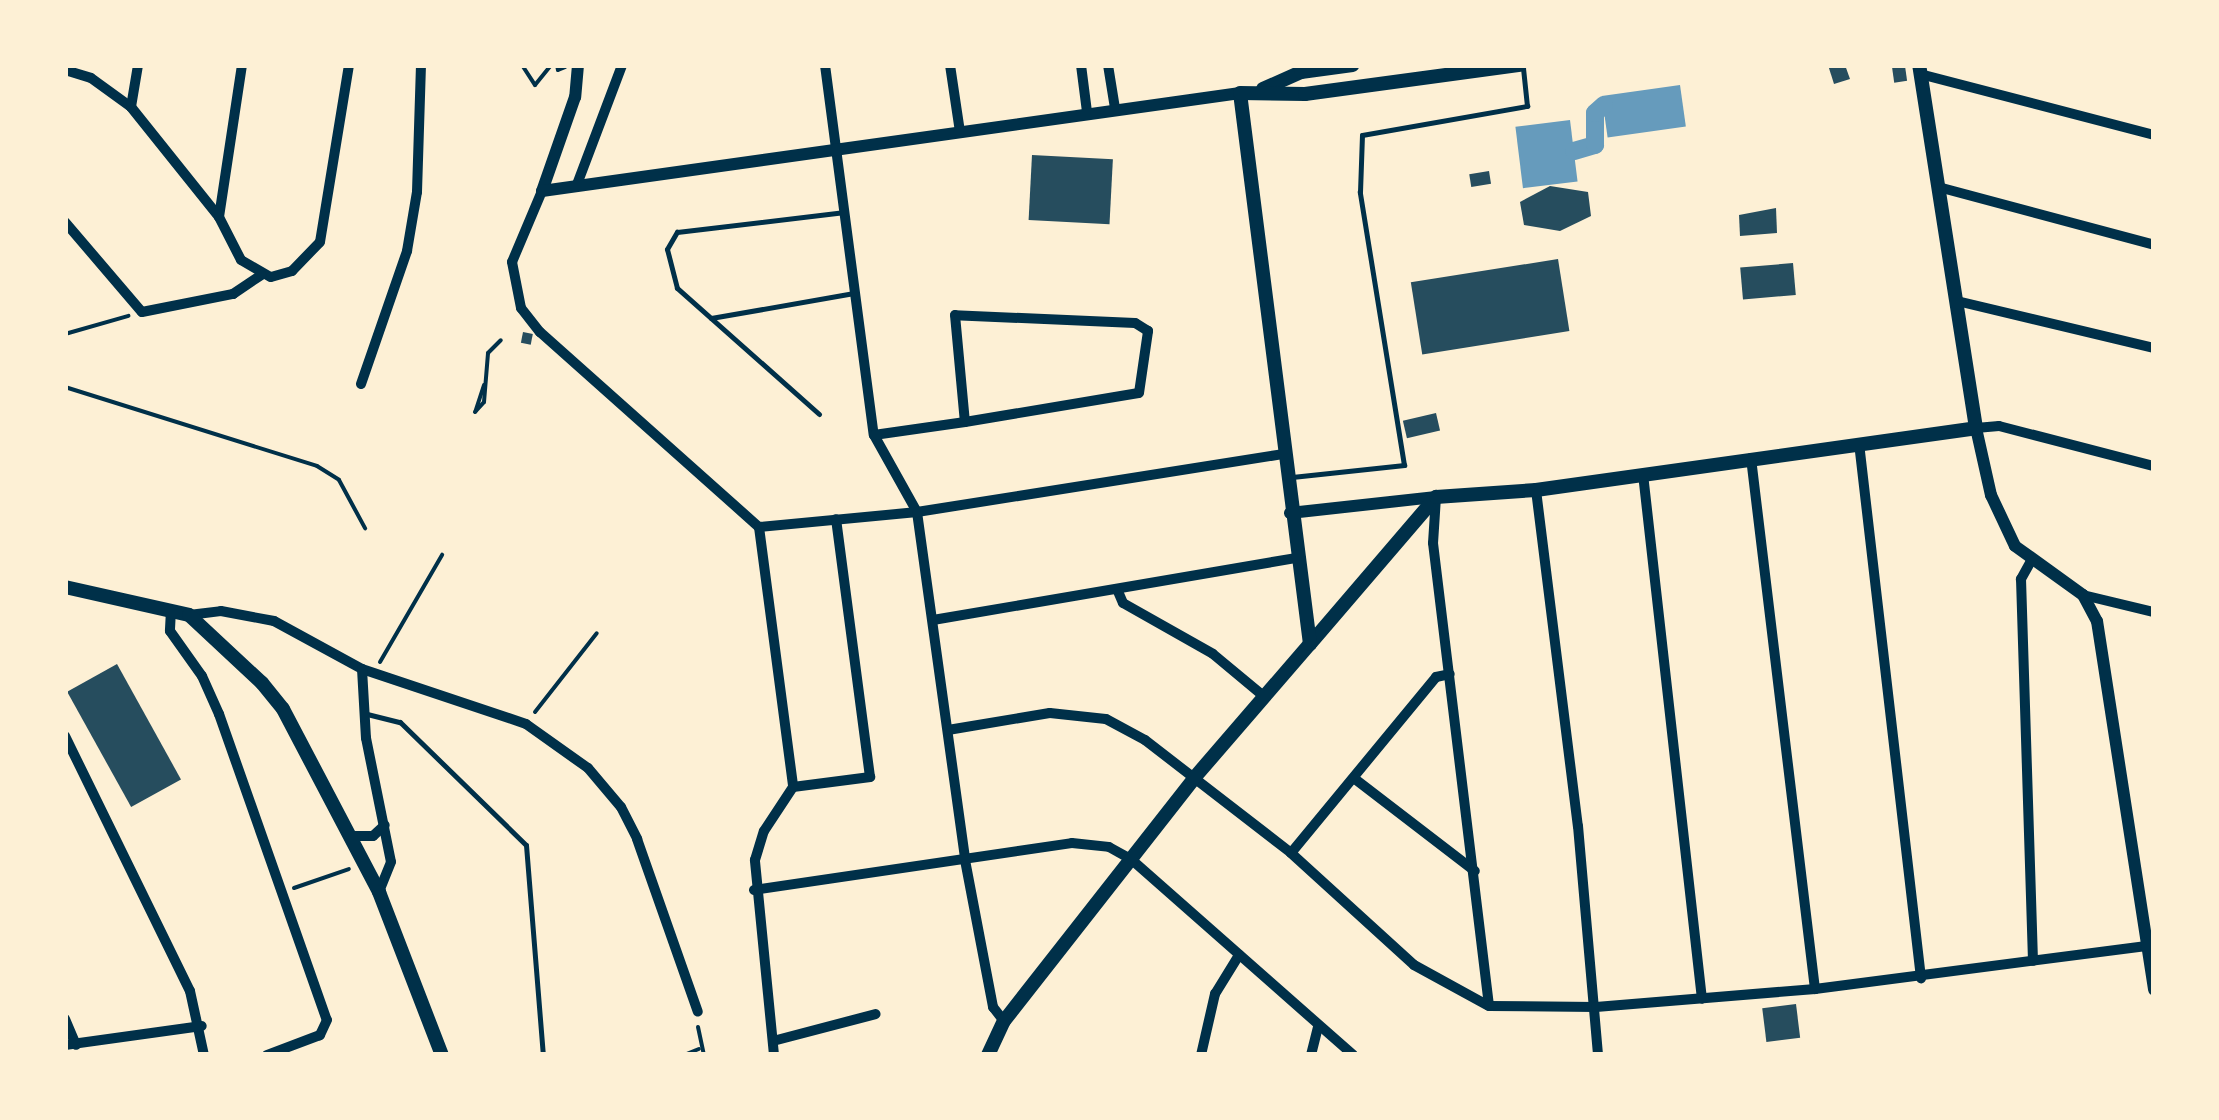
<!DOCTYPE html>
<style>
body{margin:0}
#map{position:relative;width:2219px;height:1120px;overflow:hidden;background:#fdf0d5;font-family:"Noto Serif",serif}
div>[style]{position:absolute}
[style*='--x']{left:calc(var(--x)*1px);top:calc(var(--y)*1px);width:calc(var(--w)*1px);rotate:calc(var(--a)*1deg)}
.water>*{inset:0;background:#669bbc;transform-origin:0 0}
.canal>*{height:18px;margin:-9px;padding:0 9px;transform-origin:9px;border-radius:9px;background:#669bbc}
.building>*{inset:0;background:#264d5e;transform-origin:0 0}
.path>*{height:4px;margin:-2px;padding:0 2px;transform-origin:2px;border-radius:2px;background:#003049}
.service>*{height:5px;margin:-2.5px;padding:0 2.5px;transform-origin:2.5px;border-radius:2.5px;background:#003049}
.minor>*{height:10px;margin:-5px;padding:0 5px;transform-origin:5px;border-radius:5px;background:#003049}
.tertiary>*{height:12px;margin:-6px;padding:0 6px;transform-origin:6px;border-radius:6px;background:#003049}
.secondary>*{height:14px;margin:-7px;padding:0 7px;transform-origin:7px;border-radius:7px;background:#003049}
span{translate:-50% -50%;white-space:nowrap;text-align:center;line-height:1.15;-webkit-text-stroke:9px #fdf0d5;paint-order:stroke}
.frame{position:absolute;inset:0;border:68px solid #fdf0d5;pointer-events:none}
</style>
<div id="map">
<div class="water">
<div style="left:1680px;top:85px;width:42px;height:79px;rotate:82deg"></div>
<div style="left:1570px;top:120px;width:62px;height:55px;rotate:83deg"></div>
</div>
<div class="canal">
<div style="--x:1574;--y:151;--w:22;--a:-16"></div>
<div style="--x:1595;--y:145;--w:32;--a:-90"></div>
<div style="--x:1595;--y:113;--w:12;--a:-42"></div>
</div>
<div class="building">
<div style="clip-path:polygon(1828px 65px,1845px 65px,1850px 79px,1834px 84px)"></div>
<div style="left:1905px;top:66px;width:15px;height:13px;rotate:82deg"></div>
<div style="left:1032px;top:155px;width:81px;height:65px;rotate:3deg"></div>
<div style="left:1489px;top:171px;width:13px;height:20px;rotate:81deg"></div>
<div style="clip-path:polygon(1550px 186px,1588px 192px,1591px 216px,1560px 231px,1524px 225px,1520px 202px)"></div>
<div style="clip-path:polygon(1776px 208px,1777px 233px,1740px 236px,1739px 215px)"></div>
<div style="left:1558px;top:259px;width:73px;height:149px;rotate:81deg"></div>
<div style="left:1793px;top:263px;width:32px;height:53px;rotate:85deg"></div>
<div style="left:523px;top:332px;width:10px;height:11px;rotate:11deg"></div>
<div style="left:1436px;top:413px;width:18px;height:34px;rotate:77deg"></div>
<div style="left:117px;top:664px;width:132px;height:57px;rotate:61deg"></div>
<div style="left:1796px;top:1004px;width:34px;height:34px;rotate:83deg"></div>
</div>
<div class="path">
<div style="--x:522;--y:65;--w:24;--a:57"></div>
<div style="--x:535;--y:85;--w:26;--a:-51"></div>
<div style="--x:557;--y:65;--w:5;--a:79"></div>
<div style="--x:558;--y:70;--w:8;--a:-23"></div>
<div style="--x:65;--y:334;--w:66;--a:-15.9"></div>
<div style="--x:484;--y:385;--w:28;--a:108"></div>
<div style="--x:475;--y:412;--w:13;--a:-48"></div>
<div style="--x:484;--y:402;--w:49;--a:-85.3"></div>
<div style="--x:488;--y:353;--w:18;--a:-45"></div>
<div style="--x:65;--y:387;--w:264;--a:17.4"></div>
<div style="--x:317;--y:466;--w:26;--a:32"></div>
<div style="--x:339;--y:480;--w:55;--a:61.6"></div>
<div style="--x:380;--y:662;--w:124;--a:-59.9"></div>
<div style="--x:535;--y:712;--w:100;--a:-51.9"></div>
<div style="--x:294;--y:888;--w:58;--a:-19.1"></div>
<div style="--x:698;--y:1027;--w:29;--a:78"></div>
<div style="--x:684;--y:1055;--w:16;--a:-22"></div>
</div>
<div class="service">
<div style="--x:711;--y:318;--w:145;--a:-9.9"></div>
<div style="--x:819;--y:414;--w:190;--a:-138.4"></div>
<div style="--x:677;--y:288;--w:40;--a:-104.4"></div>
<div style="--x:667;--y:249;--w:20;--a:-60"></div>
<div style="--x:677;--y:232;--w:169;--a:-6.8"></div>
<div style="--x:1292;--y:477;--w:113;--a:-6.1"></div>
<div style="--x:1404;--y:465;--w:277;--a:-99.2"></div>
<div style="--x:1360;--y:192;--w:57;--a:-88"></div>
<div style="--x:1362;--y:135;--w:168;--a:-10"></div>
<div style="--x:1527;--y:106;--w:38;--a:-96"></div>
<div style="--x:367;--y:714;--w:34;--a:14"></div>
<div style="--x:400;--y:722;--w:176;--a:44.3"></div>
<div style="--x:526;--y:845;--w:211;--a:85.4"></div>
</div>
<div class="minor">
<div style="--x:825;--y:65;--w:373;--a:82.5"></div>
<div style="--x:874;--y:435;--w:88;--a:60.8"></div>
<div style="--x:917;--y:512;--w:351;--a:82.1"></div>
<div style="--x:965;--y:860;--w:150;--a:79.2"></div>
<div style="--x:993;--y:1007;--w:18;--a:52"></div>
<div style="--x:950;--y:65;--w:68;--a:81.5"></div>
<div style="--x:1081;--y:65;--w:47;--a:82.7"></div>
<div style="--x:1108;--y:65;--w:44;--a:80.8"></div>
<div style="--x:65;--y:70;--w:27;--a:17"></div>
<div style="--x:91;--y:78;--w:49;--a:35.9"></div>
<div style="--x:131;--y:107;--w:141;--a:51.3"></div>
<div style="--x:219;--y:217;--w:48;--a:62.9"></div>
<div style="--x:241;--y:260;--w:34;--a:30"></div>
<div style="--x:271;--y:277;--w:22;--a:-16"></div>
<div style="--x:292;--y:271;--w:40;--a:-46"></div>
<div style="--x:320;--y:242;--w:179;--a:-80.7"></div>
<div style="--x:1920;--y:74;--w:242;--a:14.6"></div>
<div style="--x:131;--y:107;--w:43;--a:-80.5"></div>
<div style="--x:576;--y:187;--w:130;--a:-69.3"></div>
<div style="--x:1942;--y:188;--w:220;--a:15"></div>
<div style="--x:542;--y:191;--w:77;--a:112.9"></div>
<div style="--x:512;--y:262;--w:47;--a:78.9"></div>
<div style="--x:521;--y:308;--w:31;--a:52"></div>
<div style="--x:540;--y:332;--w:293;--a:41.7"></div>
<div style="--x:759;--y:527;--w:262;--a:82.5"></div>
<div style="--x:219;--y:217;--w:154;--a:-81.4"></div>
<div style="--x:65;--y:222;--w:118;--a:49.5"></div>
<div style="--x:142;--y:312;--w:93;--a:-11.2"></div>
<div style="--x:233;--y:294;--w:34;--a:-34"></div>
<div style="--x:1957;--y:301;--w:203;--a:13.4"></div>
<div style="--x:361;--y:384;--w:141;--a:-70.9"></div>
<div style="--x:407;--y:251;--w:60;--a:-80.4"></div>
<div style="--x:417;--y:192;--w:127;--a:-88.2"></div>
<div style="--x:1976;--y:428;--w:23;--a:-5"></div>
<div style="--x:1999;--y:426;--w:160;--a:14.5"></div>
<div style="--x:874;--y:435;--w:92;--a:-8.1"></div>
<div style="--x:965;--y:422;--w:176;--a:-9.5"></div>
<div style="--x:1139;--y:393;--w:63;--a:-81.7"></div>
<div style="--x:1148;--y:331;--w:15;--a:-148"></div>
<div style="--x:1135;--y:323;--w:180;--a:-177.5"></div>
<div style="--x:955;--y:315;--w:107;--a:84.7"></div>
<div style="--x:1859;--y:443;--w:539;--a:83.39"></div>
<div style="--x:1751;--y:458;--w:535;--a:83.13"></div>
<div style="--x:1643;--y:474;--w:528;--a:83.59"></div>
<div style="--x:1536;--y:490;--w:339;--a:82.9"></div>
<div style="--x:1578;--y:826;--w:230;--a:85"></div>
<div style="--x:1436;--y:497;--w:46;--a:93.7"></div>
<div style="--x:1433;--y:543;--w:466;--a:83.1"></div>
<div style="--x:759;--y:527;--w:159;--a:-5.4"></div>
<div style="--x:917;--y:512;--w:370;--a:-9"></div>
<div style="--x:2031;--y:561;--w:21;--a:119"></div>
<div style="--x:2021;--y:579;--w:382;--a:88.2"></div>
<div style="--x:1117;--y:589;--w:15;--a:67"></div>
<div style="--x:1123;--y:603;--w:103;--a:29.5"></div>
<div style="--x:1213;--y:654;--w:62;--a:39.8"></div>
<div style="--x:2083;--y:595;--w:73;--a:13.5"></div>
<div style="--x:171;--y:610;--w:21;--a:93"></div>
<div style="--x:170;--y:631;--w:55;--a:54.6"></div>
<div style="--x:202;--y:676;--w:42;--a:65.9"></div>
<div style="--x:219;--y:714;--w:324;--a:70.6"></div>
<div style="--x:327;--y:1020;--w:17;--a:115"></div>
<div style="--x:320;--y:1035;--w:57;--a:159.3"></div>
<div style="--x:189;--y:615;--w:32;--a:-7"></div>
<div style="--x:221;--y:611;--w:54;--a:10.7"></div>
<div style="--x:274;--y:621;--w:100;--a:28.6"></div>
<div style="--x:362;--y:669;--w:173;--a:18.5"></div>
<div style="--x:526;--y:724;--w:76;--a:35.4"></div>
<div style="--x:588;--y:768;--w:51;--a:49.8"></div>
<div style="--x:621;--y:807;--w:36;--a:63"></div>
<div style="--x:637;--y:839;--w:183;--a:70.6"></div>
<div style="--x:933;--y:620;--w:369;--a:-9.7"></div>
<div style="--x:362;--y:669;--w:69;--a:86.7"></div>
<div style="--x:366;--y:738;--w:126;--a:78.6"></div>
<div style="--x:391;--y:862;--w:32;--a:112"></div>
<div style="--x:948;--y:730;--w:103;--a:-9.5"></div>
<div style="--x:1050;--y:713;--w:56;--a:6.1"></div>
<div style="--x:1106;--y:719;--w:44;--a:28.3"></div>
<div style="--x:1145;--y:740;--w:185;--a:37.7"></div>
<div style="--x:1291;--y:853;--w:166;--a:42.3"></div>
<div style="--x:1414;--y:965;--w:85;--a:28.7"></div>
<div style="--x:1489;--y:1006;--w:107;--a:0.5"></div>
<div style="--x:1596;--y:1007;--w:220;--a:-4.7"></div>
<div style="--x:1815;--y:989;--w:342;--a:-7.4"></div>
<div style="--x:65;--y:736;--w:284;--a:63.9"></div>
<div style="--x:190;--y:991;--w:66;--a:77.7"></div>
<div style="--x:1355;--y:779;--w:151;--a:37.5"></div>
<div style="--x:793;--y:787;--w:78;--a:-7.4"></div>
<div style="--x:870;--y:777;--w:260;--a:-97.5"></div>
<div style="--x:350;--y:836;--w:23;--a:0"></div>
<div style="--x:373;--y:836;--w:16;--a:-43"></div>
<div style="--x:1291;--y:853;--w:228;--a:-50.5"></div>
<div style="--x:1436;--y:677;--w:14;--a:-12"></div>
<div style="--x:754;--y:890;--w:321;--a:-8.4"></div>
<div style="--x:1072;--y:843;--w:37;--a:6"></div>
<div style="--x:1109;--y:847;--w:26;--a:29"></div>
<div style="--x:1132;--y:860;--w:295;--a:41.4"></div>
<div style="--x:65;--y:1019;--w:28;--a:67"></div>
<div style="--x:773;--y:1041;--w:106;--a:-14.7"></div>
<div style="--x:65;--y:1045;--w:138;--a:-7.9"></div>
<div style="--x:774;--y:1055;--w:196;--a:-95.6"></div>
<div style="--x:755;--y:860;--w:30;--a:-73"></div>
<div style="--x:764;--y:831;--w:53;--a:-56.6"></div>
<div style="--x:1201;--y:1055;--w:63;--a:-77.1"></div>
<div style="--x:1215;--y:994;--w:46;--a:-58.4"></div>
<div style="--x:1311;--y:1055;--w:29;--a:-76"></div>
</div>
<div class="tertiary">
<div style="--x:578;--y:65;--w:32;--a:95"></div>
<div style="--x:575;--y:97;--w:100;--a:109.3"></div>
<div style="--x:542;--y:191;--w:705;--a:-7.99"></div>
<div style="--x:1976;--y:428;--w:69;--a:77.4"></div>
<div style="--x:1991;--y:495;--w:56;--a:64.8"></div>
<div style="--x:2015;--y:546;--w:84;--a:35.8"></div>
<div style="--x:2083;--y:595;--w:30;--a:62"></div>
<div style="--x:2097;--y:621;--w:373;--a:81.2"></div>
<div style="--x:1290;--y:513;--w:147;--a:-6.3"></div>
</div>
<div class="secondary">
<div style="--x:1263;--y:89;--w:42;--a:-24.1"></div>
<div style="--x:1301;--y:72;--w:52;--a:-7.7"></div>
<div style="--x:65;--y:587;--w:127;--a:12.7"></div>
<div style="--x:189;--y:615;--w:100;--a:43"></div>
<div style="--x:262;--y:683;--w:33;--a:51"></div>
<div style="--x:283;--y:709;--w:207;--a:62.3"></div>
<div style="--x:379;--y:892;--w:175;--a:68.9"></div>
<div style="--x:1310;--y:644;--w:194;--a:-49.4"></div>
<div style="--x:1436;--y:497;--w:100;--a:-4"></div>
<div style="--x:1536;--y:490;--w:444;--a:-8"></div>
<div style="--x:1976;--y:428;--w:367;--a:-98.9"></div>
<div style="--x:988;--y:1055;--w:38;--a:-65"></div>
<div style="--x:1004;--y:1021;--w:310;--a:-51.9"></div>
<div style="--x:1195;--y:777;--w:176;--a:-49.2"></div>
<div style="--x:1310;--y:644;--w:555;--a:-97.24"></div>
<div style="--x:1240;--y:93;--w:65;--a:0.9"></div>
<div style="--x:1305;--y:94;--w:217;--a:-7.7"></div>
</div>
<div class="frame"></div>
</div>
